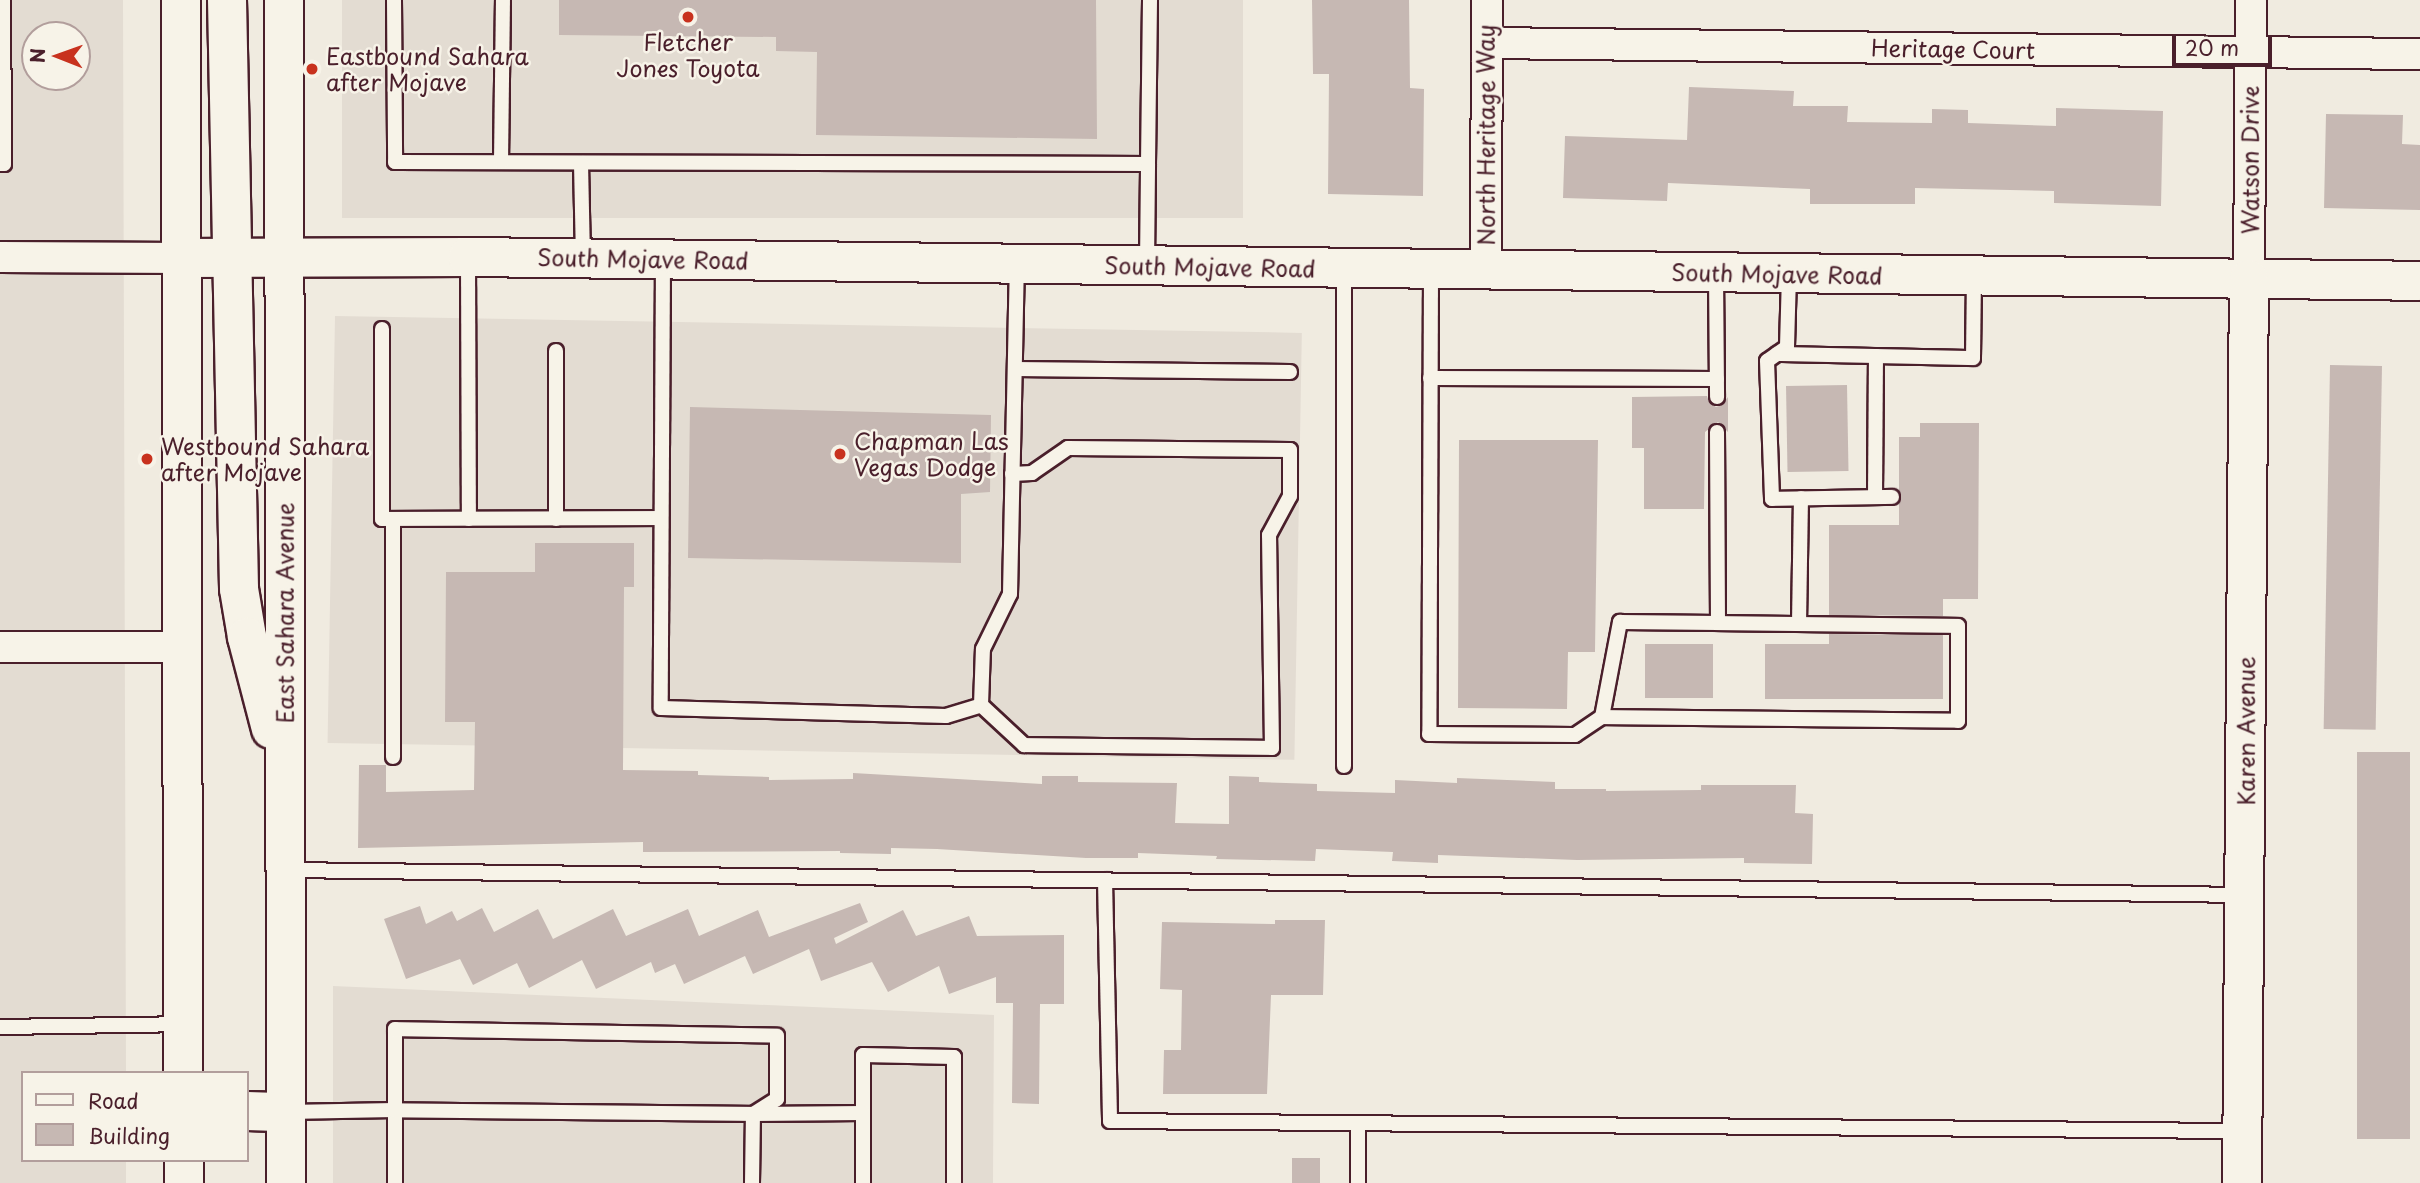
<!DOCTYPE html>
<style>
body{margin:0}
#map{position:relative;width:2420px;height:1183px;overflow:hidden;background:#f0ebe0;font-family:"Playpen Sans",sans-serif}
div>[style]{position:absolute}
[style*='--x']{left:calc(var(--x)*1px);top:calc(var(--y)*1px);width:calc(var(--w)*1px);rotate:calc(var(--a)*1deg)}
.built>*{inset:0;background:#e3dcd2;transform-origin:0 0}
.building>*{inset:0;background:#c6b8b3;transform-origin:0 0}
.roads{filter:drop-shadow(2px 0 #4a1f2b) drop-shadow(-2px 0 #4a1f2b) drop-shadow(0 2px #4a1f2b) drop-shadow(0 -2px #4a1f2b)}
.lane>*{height:14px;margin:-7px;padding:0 7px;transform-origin:7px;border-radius:7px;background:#f7f3e8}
.street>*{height:30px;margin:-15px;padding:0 15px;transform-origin:15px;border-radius:15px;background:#f7f3e8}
.secondary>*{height:38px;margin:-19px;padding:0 19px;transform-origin:19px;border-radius:19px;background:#f7f3e8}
.primary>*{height:38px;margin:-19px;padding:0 19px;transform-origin:19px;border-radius:19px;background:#f7f3e8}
.dots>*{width:19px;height:19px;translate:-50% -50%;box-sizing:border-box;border:4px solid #f7f3e8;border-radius:50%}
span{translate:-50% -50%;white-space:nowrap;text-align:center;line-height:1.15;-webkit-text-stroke:5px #f7f3e8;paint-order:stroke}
.poi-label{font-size:23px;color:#4a1f2b}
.left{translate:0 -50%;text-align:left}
.street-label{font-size:23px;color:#4a1f2b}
.legend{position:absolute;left:21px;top:1071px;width:228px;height:91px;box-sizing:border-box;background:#f7f3e8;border:2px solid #b29e9c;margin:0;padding:9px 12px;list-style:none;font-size:21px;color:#4a1f2b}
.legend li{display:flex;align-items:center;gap:14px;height:35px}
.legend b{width:35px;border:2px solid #b29e9c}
.north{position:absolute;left:21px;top:21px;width:70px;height:70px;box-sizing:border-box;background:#f7f3e8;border:2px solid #b29e9c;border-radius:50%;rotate:271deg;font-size:19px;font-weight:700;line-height:28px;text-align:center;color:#4a1f2b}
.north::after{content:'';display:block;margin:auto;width:24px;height:32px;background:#c8321e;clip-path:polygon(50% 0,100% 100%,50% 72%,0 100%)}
.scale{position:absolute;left:2172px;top:35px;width:100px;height:32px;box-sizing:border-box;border:4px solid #4a1f2b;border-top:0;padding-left:9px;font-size:21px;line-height:24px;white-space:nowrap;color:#4a1f2b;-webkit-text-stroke:5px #f7f3e8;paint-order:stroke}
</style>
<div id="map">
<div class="built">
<div style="clip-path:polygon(evenodd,0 0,123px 0,126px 1073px,23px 1073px,23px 1160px,126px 1160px,126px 1183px,0 1183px,0 0,35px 35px,77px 35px,77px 77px,35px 77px,35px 35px)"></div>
<div style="left:342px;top:0;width:901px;height:218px"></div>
<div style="left:335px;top:316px;width:967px;height:427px;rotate:1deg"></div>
<div style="clip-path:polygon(333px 986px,994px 1015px,993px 1183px,333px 1183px)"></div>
</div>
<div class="building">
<div style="clip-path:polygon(559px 0,1096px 0,1097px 139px,816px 135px,817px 52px,776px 51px,776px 37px,559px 35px)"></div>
<div style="clip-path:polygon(1312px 0,1409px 0,1410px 88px,1424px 89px,1423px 196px,1328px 194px,1329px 74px,1313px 74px)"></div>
<div style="clip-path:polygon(1689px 87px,1794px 91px,1793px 106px,1848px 106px,1847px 122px,1932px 123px,1932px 109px,1968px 110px,1968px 123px,2056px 126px,2056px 108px,2163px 111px,2161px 206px,2054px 203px,2054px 191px,1915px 188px,1915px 204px,1810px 204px,1810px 189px,1668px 183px,1667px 201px,1563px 198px,1565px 136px,1687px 140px)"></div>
<div style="clip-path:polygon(2326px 114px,2403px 115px,2402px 144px,2420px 145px,2420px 210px,2324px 208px)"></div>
<div style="left:2330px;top:365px;width:52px;height:364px;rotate:1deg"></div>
<div style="left:1847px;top:385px;width:86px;height:61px;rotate:89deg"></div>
<div style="clip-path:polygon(1707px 396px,1709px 402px,1716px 407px,1722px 405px,1728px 397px,1728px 432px,1718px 422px,1705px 432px,1704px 509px,1644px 509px,1644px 448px,1632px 448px,1632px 397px)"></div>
<div style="clip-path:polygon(690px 407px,991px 415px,990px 492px,961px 494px,961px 563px,688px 558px)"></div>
<div style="clip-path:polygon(1920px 423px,1979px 423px,1978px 599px,1943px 599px,1943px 616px,1829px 615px,1829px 525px,1899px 525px,1899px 437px,1920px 437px)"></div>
<div style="clip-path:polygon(1459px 440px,1598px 440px,1595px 652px,1568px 652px,1567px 709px,1458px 708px)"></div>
<div style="clip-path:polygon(535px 543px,634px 543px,634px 587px,624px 587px,623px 770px,698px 771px,698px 775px,769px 777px,769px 780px,853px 779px,853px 773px,1042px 784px,1042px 776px,1078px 776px,1078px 782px,1177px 783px,1175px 823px,1229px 824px,1229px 776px,1259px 777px,1259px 782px,1317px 784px,1317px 791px,1395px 793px,1395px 780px,1457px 783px,1457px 778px,1555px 782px,1555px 789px,1606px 789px,1606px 791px,1701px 790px,1701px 785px,1796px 785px,1795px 813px,1813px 814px,1812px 864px,1744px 863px,1744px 858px,1577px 860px,1438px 855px,1438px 863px,1392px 861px,1393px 852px,1316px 849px,1315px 861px,1216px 859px,1217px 856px,1138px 853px,1138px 858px,1086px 858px,937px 849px,891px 848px,891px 854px,840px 853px,840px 851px,643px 852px,643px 842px,358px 848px,359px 765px,386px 765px,386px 792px,474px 790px,475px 722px,445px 722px,446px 572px,535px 572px)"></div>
<div style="clip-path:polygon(1829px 634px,1943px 635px,1943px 699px,1765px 699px,1765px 644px,1829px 644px)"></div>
<div style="left:1645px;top:644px;width:68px;height:54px"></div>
<div style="left:2357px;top:752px;width:53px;height:387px"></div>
<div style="clip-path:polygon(860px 903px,868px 922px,834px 938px,836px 944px,903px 910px,916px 936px,969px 916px,977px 936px,1064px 935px,1064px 1004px,1040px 1004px,1039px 1104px,1012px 1103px,1013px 1003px,996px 1003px,996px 977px,949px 994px,939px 966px,888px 992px,872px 962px,821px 981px,809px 949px,753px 974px,745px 956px,684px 984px,675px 964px,655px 973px,651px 962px,596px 989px,582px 960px,529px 988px,517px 963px,473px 985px,460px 959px,406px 979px,384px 919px,420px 906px,426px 924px,452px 911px,457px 921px,482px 908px,494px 932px,538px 909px,553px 939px,613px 909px,626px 936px,688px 909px,699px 936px,758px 910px,769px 937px)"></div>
<div style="clip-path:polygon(1275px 920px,1325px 920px,1323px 995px,1271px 995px,1267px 1094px,1163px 1094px,1164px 1050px,1181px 1050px,1182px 990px,1160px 989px,1162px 922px,1275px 924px)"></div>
<div style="left:1292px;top:1158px;width:28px;height:25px"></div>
</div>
<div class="roads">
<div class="lane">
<div style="--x:394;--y:0;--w:162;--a:89.6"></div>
<div style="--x:395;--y:162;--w:753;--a:0.15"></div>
<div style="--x:1148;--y:164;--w:164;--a:-89.3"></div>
<div style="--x:501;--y:162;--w:162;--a:-89.3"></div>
<div style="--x:581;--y:163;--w:93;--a:88.8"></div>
<div style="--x:0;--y:164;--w:4;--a:0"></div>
<div style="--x:4;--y:164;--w:164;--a:-90.3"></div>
<div style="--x:468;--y:259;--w:260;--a:89.8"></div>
<div style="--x:663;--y:261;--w:447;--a:90.3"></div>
<div style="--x:661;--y:708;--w:285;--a:1.6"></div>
<div style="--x:946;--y:716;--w:37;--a:-17"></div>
<div style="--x:981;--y:705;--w:56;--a:-88"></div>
<div style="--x:983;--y:649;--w:61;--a:-63.9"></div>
<div style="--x:1010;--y:594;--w:328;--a:-88.8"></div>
<div style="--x:1147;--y:264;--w:100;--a:-89.4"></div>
<div style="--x:1344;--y:271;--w:495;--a:90"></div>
<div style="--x:1431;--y:271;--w:463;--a:90.2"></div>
<div style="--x:1429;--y:734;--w:146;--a:0.4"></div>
<div style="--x:1575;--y:735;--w:32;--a:-34"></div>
<div style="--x:1602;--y:717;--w:97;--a:-79.3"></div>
<div style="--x:1620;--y:622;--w:98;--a:0.6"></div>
<div style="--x:1718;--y:623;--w:191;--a:-90.3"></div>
<div style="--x:1716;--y:274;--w:123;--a:89.5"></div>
<div style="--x:1789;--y:275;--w:72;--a:91.6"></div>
<div style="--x:1787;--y:347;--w:24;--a:145"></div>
<div style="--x:1767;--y:361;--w:138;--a:87.9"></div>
<div style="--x:1772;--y:499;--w:120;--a:-1"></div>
<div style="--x:382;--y:329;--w:190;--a:90"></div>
<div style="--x:382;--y:519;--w:279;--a:-0.2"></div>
<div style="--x:1777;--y:354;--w:196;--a:1.2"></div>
<div style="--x:1973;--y:358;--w:82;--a:-89.3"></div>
<div style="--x:1015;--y:369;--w:275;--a:0.6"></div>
<div style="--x:1430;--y:378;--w:287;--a:0.2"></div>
<div style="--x:1875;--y:497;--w:141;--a:-89.6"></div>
<div style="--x:393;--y:519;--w:238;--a:90"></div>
<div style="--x:556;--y:519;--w:168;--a:-90"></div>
<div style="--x:1799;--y:624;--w:126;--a:-89.1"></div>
<div style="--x:981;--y:705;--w:59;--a:42.9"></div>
<div style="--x:1024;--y:745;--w:248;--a:0.7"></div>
<div style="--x:1272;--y:748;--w:213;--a:-90.8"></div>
<div style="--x:1269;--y:535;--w:44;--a:-61.7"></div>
<div style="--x:1290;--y:496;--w:46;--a:-90"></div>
<div style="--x:1290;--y:450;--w:222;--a:-179.5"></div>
<div style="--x:1068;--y:448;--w:44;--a:145.2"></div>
<div style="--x:1032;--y:473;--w:20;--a:177"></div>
<div style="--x:1602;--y:717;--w:356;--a:0.6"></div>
<div style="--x:1958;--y:721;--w:95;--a:-90"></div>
<div style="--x:1958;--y:626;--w:240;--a:-179.3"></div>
<div style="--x:286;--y:870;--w:1957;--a:0.73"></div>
<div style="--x:1105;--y:880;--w:241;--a:88.8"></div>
<div style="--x:1110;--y:1121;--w:1130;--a:0.51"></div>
<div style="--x:0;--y:1027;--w:181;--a:-0.9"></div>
<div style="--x:287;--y:1112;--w:108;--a:-1.1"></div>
<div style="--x:395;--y:1110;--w:73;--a:90"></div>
<div style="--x:863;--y:1113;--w:58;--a:-90"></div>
<div style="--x:863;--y:1055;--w:91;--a:1.3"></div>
<div style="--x:954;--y:1057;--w:126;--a:90"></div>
<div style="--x:753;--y:1114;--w:110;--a:-0.5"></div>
<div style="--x:863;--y:1113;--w:70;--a:90"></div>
<div style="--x:1358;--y:1123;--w:60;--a:90"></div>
<div style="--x:752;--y:1183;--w:69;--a:-89.2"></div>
<div style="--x:753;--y:1114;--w:358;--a:-179.4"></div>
<div style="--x:395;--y:1110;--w:81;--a:-90"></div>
<div style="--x:395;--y:1029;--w:382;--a:1"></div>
<div style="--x:777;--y:1036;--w:63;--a:90"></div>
<div style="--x:777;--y:1099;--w:28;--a:148"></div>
</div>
<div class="street">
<div style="--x:1487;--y:43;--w:933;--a:0.68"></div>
<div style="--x:0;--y:257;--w:183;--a:0.3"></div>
<div style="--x:1486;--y:270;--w:270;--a:-89.8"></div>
<div style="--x:2249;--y:279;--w:279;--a:-89.6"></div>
<div style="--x:0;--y:647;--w:182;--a:0"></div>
</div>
<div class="secondary">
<div style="--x:183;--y:258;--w:285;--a:-0.2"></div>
<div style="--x:468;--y:257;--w:1952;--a:0.7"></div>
<div style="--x:2242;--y:1183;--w:904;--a:-89.56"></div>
</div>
<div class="primary">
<div style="--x:181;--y:0;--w:1073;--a:89.89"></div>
<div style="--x:227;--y:0;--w:589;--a:88.83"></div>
<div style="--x:239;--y:589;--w:49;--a:80.5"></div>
<div style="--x:247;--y:637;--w:95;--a:75.4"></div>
<div style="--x:284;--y:0;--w:1183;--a:89.9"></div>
<div style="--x:247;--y:1111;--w:38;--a:2"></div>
<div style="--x:184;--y:1160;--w:23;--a:90"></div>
</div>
</div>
<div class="dots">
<div style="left:688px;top:17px;background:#c8321e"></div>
<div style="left:312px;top:69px;background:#c8321e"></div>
<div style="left:840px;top:454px;background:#c8321e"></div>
<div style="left:147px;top:459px;background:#c8321e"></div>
</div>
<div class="poi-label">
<span style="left:688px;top:55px">Fletcher<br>Jones Toyota</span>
<span class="left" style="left:326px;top:69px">Eastbound Sahara<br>after Mojave</span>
<span class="left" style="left:854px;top:454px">Chapman Las<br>Vegas Dodge</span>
<span class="left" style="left:161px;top:459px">Westbound Sahara<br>after Mojave</span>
</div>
<div class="street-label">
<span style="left:1953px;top:49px;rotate:1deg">Heritage Court</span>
<span style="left:1486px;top:135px;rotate:-90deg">North Heritage Way</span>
<span style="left:2250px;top:160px;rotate:-90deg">Watson Drive</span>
<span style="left:643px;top:259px;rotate:1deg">South Mojave Road</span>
<span style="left:1210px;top:267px;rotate:1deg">South Mojave Road</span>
<span style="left:1777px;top:274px;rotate:1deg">South Mojave Road</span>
<span style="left:285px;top:613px;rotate:-90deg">East Sahara Avenue</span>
<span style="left:2246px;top:731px;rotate:-90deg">Karen Avenue</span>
</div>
<ul class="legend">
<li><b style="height:9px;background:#f7f3e8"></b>Road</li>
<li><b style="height:19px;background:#c6b8b3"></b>Building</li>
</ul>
<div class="north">N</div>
<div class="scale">20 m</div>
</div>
